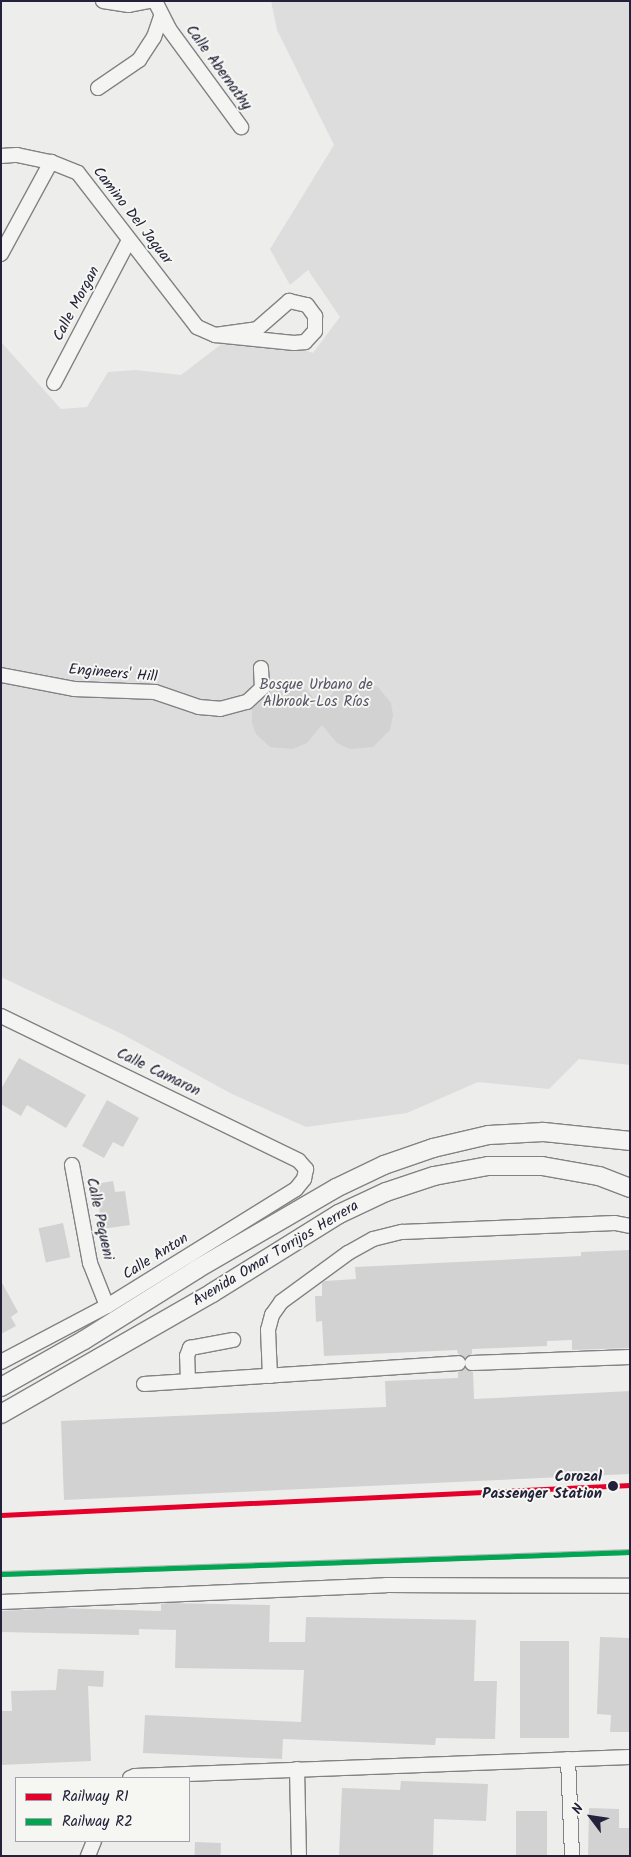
<!DOCTYPE html>
<meta charset="utf-8">
<style>
body{margin:0}
#map{position:relative;width:631px;height:1857px;overflow:hidden;background:#ededec;font-family:Kalam,sans-serif}
div>[style]{position:absolute}
[style*='--x']{left:calc(var(--x)*1px);top:calc(var(--y)*1px);width:calc(var(--w)*1px);rotate:calc(var(--a)*1deg)}
.built>*{inset:0;background:#ddd}
.building>*{inset:0;background:#d2d2d3;transform-origin:0 0}
.roads{filter:drop-shadow(1px 0 #828286) drop-shadow(-1px 0 #828286) drop-shadow(0 1px #828286) drop-shadow(0 -1px #828286)}
.minor>*{height:14px;margin:-7px;padding:0 7px;transform-origin:7px;border-radius:7px;background:#f4f4f2}
.major>*{height:18px;margin:-9px;padding:0 9px;transform-origin:9px;border-radius:9px;background:#f4f4f2}
.rail>*{height:5.5px;margin-top:-2.75px;transform-origin:0;background:repeating-linear-gradient(90deg,#f6f6f2 0 11px,#afafb0 0 22px);box-sizing:border-box;border-block:1px solid #afafb0}
.rail-1>*{height:5px;margin:-2.5px;padding:0 2.5px;transform-origin:2.5px;border-radius:2.5px;background:#e4002b}
.rail-2>*{height:5px;margin:-2.5px;padding:0 2.5px;transform-origin:2.5px;border-radius:2.5px;background:#00a651}
.dots>*{width:14px;height:14px;translate:-50% -50%;box-sizing:border-box;border:2px solid #f6f6f2;border-radius:50%}
span{translate:-50% -50%;white-space:nowrap;text-align:center;line-height:1.15;-webkit-text-stroke:4px #f6f6f2;paint-order:stroke}
.street-label{font-size:15px;color:#22223b}
.park-label{font-size:15px;color:#565668}
.stop-label{font-size:15px;color:#22223b;font-weight:700}
.right{translate:-100% -50%;text-align:right}
.frame{position:absolute;inset:0;border:2px solid #22223b;pointer-events:none}
.legend{position:absolute;left:15px;top:1777px;width:175px;height:65px;box-sizing:border-box;background:#f6f6f2;border:1px solid #a1a1a9;margin:0;padding:6px 9px;list-style:none;font-size:15px;color:#22223b}
.legend li{display:flex;align-items:center;gap:10px;height:25px}
.legend b{width:25px;border:1px solid #a1a1a9}
.north{position:absolute;left:566px;top:1792px;width:50px;height:50px;-webkit-text-stroke:4px #f6f6f2;paint-order:stroke;rotate:301deg;font-size:14px;font-weight:700;line-height:20px;text-align:center;color:#22223b}
.north::after{content:'';display:block;margin:auto;width:18px;height:22px;background:#22223b;clip-path:polygon(50% 0,100% 100%,50% 72%,0 100%)}
</style>
<div id="map">
<div class="built">
<div style="clip-path:polygon(271px 1px,630px 1px,630px 1065px,579px 1059px,549px 1089px,478px 1082px,407px 1113px,306px 1127px,232px 1094px,122px 1034px,1px 977px,1px 342px,61px 409px,87px 407px,108px 372px,135px 370px,181px 375px,232px 336px,278px 341px,313px 353px,340px 317px,308px 270px,290px 285px,270px 249px,334px 145px,277px 30px)"></div>
</div>
<div class="building">
<div style="clip-path:polygon(355px 681px,378px 687px,391px 703px,393px 715px,390px 730px,373px 747px,350px 749px,337px 743px,322px 725px,307px 743px,293px 749px,270px 747px,256px 734px,252px 723px,252px 709px,268px 694px,272px 685px,284px 682px,299px 685px,309px 692px,321px 709px,335px 690px)"></div>
<div style="clip-path:polygon(19px 1058px,86px 1095px,66px 1128px,27px 1105px,21px 1116px,1px 1104px,1px 1089px)"></div>
<div style="clip-path:polygon(107px 1100px,139px 1118px,123px 1147px,113px 1142px,104px 1158px,82px 1146px)"></div>
<div style="clip-path:polygon(113px 1181px,115px 1192px,125px 1191px,130px 1225px,102px 1229px,96px 1184px)"></div>
<div style="left:63px;top:1223px;width:35px;height:25px;rotate:78deg"></div>
<div style="clip-path:polygon(630px 1250px,630px 1348px,572px 1350px,572px 1340px,547px 1341px,547px 1346px,472px 1349px,472px 1354px,465px 1358px,458px 1354px,457px 1350px,324px 1356px,322px 1321px,316px 1322px,315px 1296px,322px 1296px,322px 1283px,325px 1281px,356px 1279px,355px 1267px,581px 1256px,581px 1252px)"></div>
<div style="clip-path:polygon(1px 1281px,18px 1312px,11px 1317px,16px 1326px,1px 1334px)"></div>
<div style="clip-path:polygon(465px 1368px,473px 1372px,474px 1399px,630px 1391px,630px 1474px,64px 1500px,61px 1421px,386px 1407px,385px 1381px,458px 1378px,458px 1372px)"></div>
<div style="clip-path:polygon(167px 1603px,270px 1605px,269px 1642px,305px 1642px,306px 1617px,476px 1620px,474px 1681px,497px 1681px,495px 1739px,436px 1738px,435px 1745px,283px 1739px,282px 1759px,143px 1753px,145px 1715px,301px 1722px,304px 1670px,175px 1668px,176px 1630px,139px 1629px,139px 1635px,1px 1632px,1px 1611px,58px 1608px,161px 1611px,161px 1604px)"></div>
<div style="clip-path:polygon(600px 1637px,630px 1638px,630px 1732px,610px 1732px,611px 1715px,597px 1714px)"></div>
<div style="left:520px;top:1641px;width:49px;height:97px"></div>
<div style="clip-path:polygon(58px 1669px,104px 1671px,103px 1687px,88px 1686px,91px 1761px,1px 1765px,1px 1711px,12px 1711px,11px 1691px,56px 1690px)"></div>
<div style="clip-path:polygon(401px 1781px,488px 1784px,486px 1821px,434px 1819px,433px 1856px,339px 1856px,342px 1788px,400px 1790px)"></div>
<div style="clip-path:polygon(589px 1808px,619px 1809px,619px 1828px,630px 1828px,630px 1856px,588px 1856px)"></div>
<div style="left:516px;top:1811px;width:31px;height:45px"></div>
<div style="left:195px;top:1842px;width:26px;height:14px;rotate:2deg"></div>
</div>
<div class="roads">
<div class="minor">
<div style="--x:103;--y:1;--w:26;--a:9"></div>
<div style="--x:129;--y:5;--w:21;--a:-11"></div>
<div style="--x:155;--y:1;--w:31;--a:63"></div>
<div style="--x:169;--y:29;--w:122;--a:53.7"></div>
<div style="--x:98;--y:88;--w:50;--a:-34.3"></div>
<div style="--x:139;--y:60;--w:27;--a:-57"></div>
<div style="--x:154;--y:37;--w:21;--a:-71"></div>
<div style="--x:1;--y:156;--w:16;--a:-4"></div>
<div style="--x:17;--y:155;--w:35;--a:12"></div>
<div style="--x:51;--y:162;--w:29;--a:22"></div>
<div style="--x:78;--y:173;--w:195;--a:52.3"></div>
<div style="--x:197;--y:327;--w:20;--a:24"></div>
<div style="--x:1;--y:254;--w:105;--a:-61.5"></div>
<div style="--x:289;--y:301;--w:18;--a:13"></div>
<div style="--x:307;--y:305;--w:14;--a:54"></div>
<div style="--x:315;--y:316;--w:15;--a:90"></div>
<div style="--x:315;--y:331;--w:15;--a:132"></div>
<div style="--x:305;--y:342;--w:11;--a:175"></div>
<div style="--x:294;--y:343;--w:79;--a:-174.2"></div>
<div style="--x:215;--y:335;--w:42;--a:-8.1"></div>
<div style="--x:257;--y:329;--w:43;--a:-41.2"></div>
<div style="--x:54;--y:383;--w:161;--a:-62.3"></div>
<div style="--x:1;--y:675;--w:74;--a:10.9"></div>
<div style="--x:74;--y:689;--w:81;--a:2.1"></div>
<div style="--x:155;--y:692;--w:46;--a:18.8"></div>
<div style="--x:199;--y:707;--w:21;--a:5"></div>
<div style="--x:220;--y:709;--w:28;--a:-15"></div>
<div style="--x:247;--y:702;--w:21;--a:-43"></div>
<div style="--x:262;--y:688;--w:20;--a:-93"></div>
<div style="--x:1;--y:1016;--w:331;--a:25.9"></div>
<div style="--x:299;--y:1161;--w:11;--a:49"></div>
<div style="--x:306;--y:1169;--w:10;--a:101"></div>
<div style="--x:304;--y:1179;--w:13;--a:129"></div>
<div style="--x:296;--y:1189;--w:222;--a:148.2"></div>
<div style="--x:107;--y:1306;--w:120;--a:152.2"></div>
<div style="--x:72;--y:1165;--w:100;--a:79.6"></div>
<div style="--x:90;--y:1263;--w:46;--a:68.4"></div>
<div style="--x:472;--y:1363;--w:158;--a:-2.2"></div>
<div style="--x:270;--y:1376;--w:46;--a:-92.5"></div>
<div style="--x:268;--y:1330;--w:16;--a:-75"></div>
<div style="--x:272;--y:1315;--w:16;--a:-55"></div>
<div style="--x:281;--y:1302;--w:83;--a:-36.2"></div>
<div style="--x:348;--y:1253;--w:29;--a:-29"></div>
<div style="--x:373;--y:1239;--w:30;--a:-14"></div>
<div style="--x:402;--y:1232;--w:213;--a:-2.4"></div>
<div style="--x:615;--y:1223;--w:15;--a:11"></div>
<div style="--x:188;--y:1381;--w:25;--a:-92"></div>
<div style="--x:187;--y:1356;--w:9;--a:-69"></div>
<div style="--x:190;--y:1348;--w:44;--a:-10.5"></div>
<div style="--x:144;--y:1384;--w:315;--a:-3.8"></div>
<div style="--x:1;--y:1602;--w:385;--a:-2.5"></div>
<div style="--x:386;--y:1585;--w:244;--a:0.2"></div>
<div style="--x:568;--y:1759;--w:97;--a:87.6"></div>
<div style="--x:297;--y:1769;--w:87;--a:88.7"></div>
<div style="--x:130;--y:1778;--w:5;--a:-22"></div>
<div style="--x:135;--y:1776;--w:495;--a:-2.2"></div>
<div style="--x:88;--y:1856;--w:16;--a:-68"></div>
</div>
<div class="major">
<div style="--x:1;--y:1387;--w:95;--a:-29.5"></div>
<div style="--x:84;--y:1340;--w:133;--a:-32.1"></div>
<div style="--x:197;--y:1269;--w:161;--a:-30.2"></div>
<div style="--x:336;--y:1188;--w:53;--a:-25.6"></div>
<div style="--x:384;--y:1165;--w:52;--a:-19.1"></div>
<div style="--x:433;--y:1148;--w:57;--a:-13.1"></div>
<div style="--x:489;--y:1135;--w:54;--a:-3.2"></div>
<div style="--x:543;--y:1132;--w:87;--a:5.9"></div>
<div style="--x:1;--y:1414;--w:243;--a:-29.8"></div>
<div style="--x:212;--y:1293;--w:150;--a:-31.9"></div>
<div style="--x:339;--y:1214;--w:52;--a:-25.1"></div>
<div style="--x:386;--y:1192;--w:51;--a:-18.4"></div>
<div style="--x:434;--y:1176;--w:55;--a:-10.5"></div>
<div style="--x:488;--y:1166;--w:54;--a:0"></div>
<div style="--x:542;--y:1166;--w:58;--a:10"></div>
<div style="--x:599;--y:1176;--w:33;--a:21"></div>
</div>
</div>
<div class="rail">
<div style="--x:1;--y:1574;--w:629;--a:-2"></div>
</div>
<div class="rail-1">
<div style="--x:1;--y:1515;--w:630;--a:-2.73"></div>
</div>
<div class="rail-2">
<div style="--x:1;--y:1574;--w:629;--a:-2"></div>
</div>
<div class="dots">
<div style="left:613px;top:1486px;background:#22223b"></div>
</div>
<div class="street-label">
<span style="left:218px;top:68px;rotate:54deg">Calle Abernathy</span>
<span style="left:132px;top:216px;rotate:52deg">Camino Del Jaguar</span>
<span style="left:77px;top:304px;rotate:-62deg">Calle Morgan</span>
<span style="left:113px;top:674px;rotate:5deg">Engineers' Hill</span>
<span style="left:158px;top:1073px;rotate:26deg">Calle Camaron</span>
<span style="left:99px;top:1219px;rotate:78deg">Calle Pequeni</span>
<span style="left:276px;top:1254px;rotate:-31deg">Avenida Omar Torrijos Herrera</span>
<span style="left:156px;top:1257px;rotate:-32deg">Calle Anton</span>
</div>
<div class="park-label">
<span style="left:316px;top:694px">Bosque Urbano de<br>Albrook-Los Ríos</span>
</div>
<div class="stop-label">
<span class="right" style="left:602px;top:1486px">Corozal<br>Passenger Station</span>
</div>
<div class="frame"></div>
<ul class="legend">
<li><b style="height:6px;background:#e4002b"></b>Railway R1</li>
<li><b style="height:6px;background:#00a651"></b>Railway R2</li>
</ul>
<div class="north">N</div>
</div>
